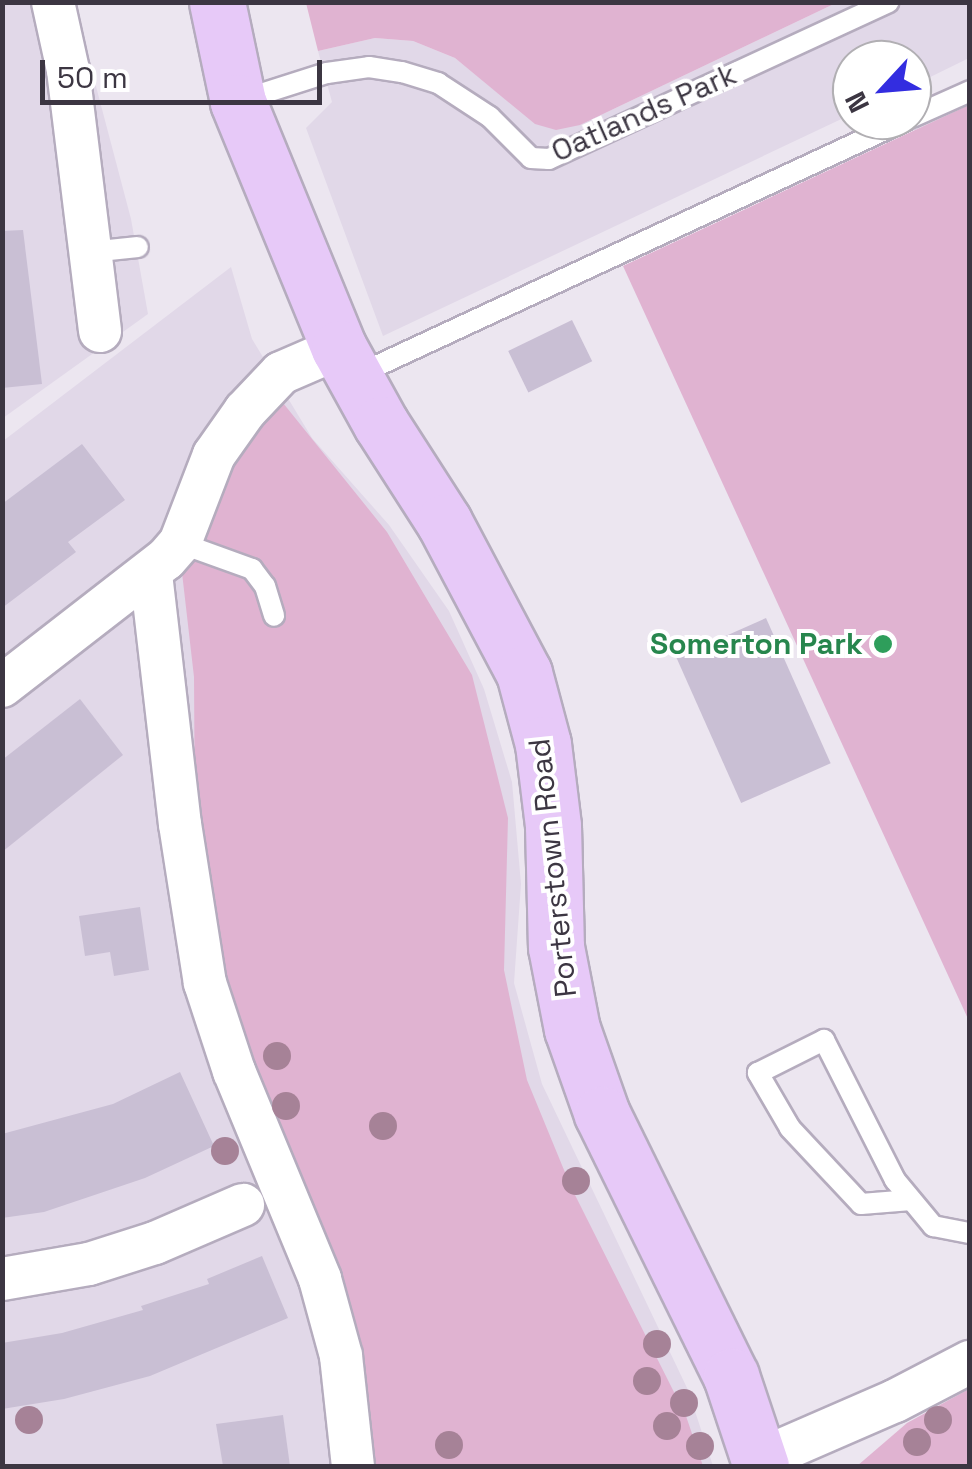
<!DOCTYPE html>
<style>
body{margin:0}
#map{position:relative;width:972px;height:1469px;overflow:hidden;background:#ece6f0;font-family:"Space Grotesk",sans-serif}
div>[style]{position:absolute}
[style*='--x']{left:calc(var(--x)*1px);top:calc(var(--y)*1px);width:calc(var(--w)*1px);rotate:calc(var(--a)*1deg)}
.residential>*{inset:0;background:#e1d8e8}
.green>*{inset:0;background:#e0b3d1}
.building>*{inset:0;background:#c9bfd4;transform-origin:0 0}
.roads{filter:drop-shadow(2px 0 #b5acbe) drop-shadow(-2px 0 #b5acbe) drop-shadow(0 2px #b5acbe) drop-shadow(0 -2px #b5acbe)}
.lane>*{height:20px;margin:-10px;padding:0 10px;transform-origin:10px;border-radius:10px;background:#fff}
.street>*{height:42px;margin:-21px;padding:0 21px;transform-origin:21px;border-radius:21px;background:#fff}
.secondary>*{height:55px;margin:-27.5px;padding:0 27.5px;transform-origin:27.5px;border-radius:27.5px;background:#e7c9f8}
.trees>*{width:28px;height:28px;margin:-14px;border-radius:50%;background:#a68297}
.dots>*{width:28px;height:28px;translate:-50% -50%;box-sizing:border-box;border:5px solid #fff;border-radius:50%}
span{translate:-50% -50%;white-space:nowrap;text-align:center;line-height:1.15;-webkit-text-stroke:8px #fff;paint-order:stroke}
.street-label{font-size:30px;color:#3c3642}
.leisure-label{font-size:30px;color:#27864d;font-weight:700}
.right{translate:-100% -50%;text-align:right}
.frame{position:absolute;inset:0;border:5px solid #3c3642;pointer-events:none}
.north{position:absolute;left:832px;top:40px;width:100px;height:100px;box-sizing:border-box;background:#fff;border:2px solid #b1afb3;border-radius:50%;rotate:244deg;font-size:28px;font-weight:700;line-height:40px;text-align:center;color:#3c3642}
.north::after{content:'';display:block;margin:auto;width:35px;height:45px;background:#332de0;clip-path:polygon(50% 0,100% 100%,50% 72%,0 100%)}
.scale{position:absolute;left:40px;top:60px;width:282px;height:45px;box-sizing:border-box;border:5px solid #3c3642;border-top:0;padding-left:12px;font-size:30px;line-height:35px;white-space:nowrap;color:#3c3642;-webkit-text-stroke:8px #fff;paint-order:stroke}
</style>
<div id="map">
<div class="residential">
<div style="clip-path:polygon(3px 3px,74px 3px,131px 219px,148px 314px,3px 418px)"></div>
<div style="clip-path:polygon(836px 3px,969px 3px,969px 58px,912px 86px,912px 60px,852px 60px,852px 114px,383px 336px,306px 128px,332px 102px,318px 51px,375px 38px,413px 41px,455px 58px,535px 123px,580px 125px)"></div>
<div style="clip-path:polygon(231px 267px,252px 339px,312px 438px,389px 525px,449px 611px,484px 689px,512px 782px,521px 884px,514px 983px,542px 1084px,688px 1390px,713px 1466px,3px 1466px,3px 441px)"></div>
</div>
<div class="green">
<div style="clip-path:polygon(306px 3px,306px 2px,836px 3px,580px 125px,556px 130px,535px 124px,455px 58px,413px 41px,375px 38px,318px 51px)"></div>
<div style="clip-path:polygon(969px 105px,969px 1021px,623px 266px)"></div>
<div style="clip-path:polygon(275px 393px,387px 532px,472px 675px,508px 818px,504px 970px,527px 1080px,571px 1187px,686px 1416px,703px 1466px,366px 1466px,217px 979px,195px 831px,194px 677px,181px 564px,225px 476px)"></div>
<div style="clip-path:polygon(969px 1389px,969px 1466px,857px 1466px,907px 1423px)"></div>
</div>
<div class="building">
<div style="clip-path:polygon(23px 230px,42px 384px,2px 388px,2px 231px)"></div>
<div style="left:572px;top:320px;width:46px;height:71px;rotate:64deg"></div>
<div style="clip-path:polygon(82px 444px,125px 500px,68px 542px,76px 552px,2px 608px,2px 504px)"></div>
<div style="left:766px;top:618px;width:159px;height:98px;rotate:66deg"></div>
<div style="clip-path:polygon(80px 699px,123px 755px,2px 852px,2px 760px)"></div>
<div style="clip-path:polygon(140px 907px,149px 970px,114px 976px,110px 952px,85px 956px,79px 916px)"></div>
<div style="clip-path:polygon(180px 1072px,214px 1146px,145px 1178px,44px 1212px,2px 1218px,2px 1134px,113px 1104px)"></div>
<div style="clip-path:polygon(262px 1256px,288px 1318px,150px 1376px,64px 1399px,2px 1409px,2px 1343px,62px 1333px,143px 1310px,141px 1306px,209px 1284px,207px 1279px)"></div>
<div style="clip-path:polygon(283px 1415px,290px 1466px,223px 1466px,216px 1424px)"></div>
</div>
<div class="roads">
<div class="lane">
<div style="--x:239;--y:101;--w:92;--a:-17.7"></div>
<div style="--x:327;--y:73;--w:42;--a:-8.1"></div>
<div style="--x:369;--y:67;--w:33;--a:9"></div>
<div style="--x:402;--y:72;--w:38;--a:17"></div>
<div style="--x:438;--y:83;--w:62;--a:33.2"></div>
<div style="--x:490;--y:117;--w:58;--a:45"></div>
<div style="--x:531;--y:158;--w:18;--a:3"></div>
<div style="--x:549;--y:159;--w:374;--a:-24.8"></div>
<div style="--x:912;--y:117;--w:64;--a:-24.1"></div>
<div style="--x:90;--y:252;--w:48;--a:-5.9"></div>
<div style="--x:355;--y:376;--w:608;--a:-24.92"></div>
<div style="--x:180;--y:543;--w:77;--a:19.9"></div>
<div style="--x:252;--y:569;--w:21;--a:53"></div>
<div style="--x:265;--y:586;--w:31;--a:73"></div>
<div style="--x:911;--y:1200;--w:50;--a:175.4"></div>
<div style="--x:861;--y:1204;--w:104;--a:-133.1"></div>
<div style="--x:790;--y:1128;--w:64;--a:-120.2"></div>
<div style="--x:758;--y:1073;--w:74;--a:-26.6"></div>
<div style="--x:824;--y:1040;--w:157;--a:63.1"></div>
<div style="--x:895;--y:1180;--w:60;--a:50.4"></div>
<div style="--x:933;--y:1226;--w:38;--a:11"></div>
</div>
<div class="street">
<div style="--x:53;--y:2;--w:70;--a:77.6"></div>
<div style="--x:68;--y:70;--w:263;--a:83"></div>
<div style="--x:151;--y:574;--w:252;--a:83.4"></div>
<div style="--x:180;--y:824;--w:161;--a:81.1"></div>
<div style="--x:205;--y:983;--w:93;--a:71.8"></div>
<div style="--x:234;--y:1071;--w:225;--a:67.5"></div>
<div style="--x:320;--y:1279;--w:80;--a:74.7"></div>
<div style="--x:341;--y:1356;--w:111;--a:83.8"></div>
<div style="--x:2;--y:686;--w:207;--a:-37.8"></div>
<div style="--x:166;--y:559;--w:21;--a:-49"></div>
<div style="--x:180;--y:543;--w:94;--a:-68.9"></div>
<div style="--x:214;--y:455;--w:54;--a:-54.8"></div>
<div style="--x:245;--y:411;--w:52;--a:-46.5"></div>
<div style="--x:281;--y:373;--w:63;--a:-23.3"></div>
<div style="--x:2;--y:1279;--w:88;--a:-9.8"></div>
<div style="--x:89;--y:1264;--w:69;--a:-17.7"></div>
<div style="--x:155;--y:1243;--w:96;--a:-23.4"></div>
<div style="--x:759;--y:1460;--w:148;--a:-23.5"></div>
<div style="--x:895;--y:1401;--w:85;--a:-27.5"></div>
</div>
<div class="secondary">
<div style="--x:217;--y:2;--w:102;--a:78.1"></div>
<div style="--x:238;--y:102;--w:266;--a:67.7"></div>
<div style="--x:339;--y:348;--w:87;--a:61.1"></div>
<div style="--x:381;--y:424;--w:117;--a:57.3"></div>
<div style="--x:444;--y:522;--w:171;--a:62.1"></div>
<div style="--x:524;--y:673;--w:73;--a:75"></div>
<div style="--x:543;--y:744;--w:83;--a:83"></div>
<div style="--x:553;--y:826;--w:121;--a:88.6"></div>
<div style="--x:556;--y:947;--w:84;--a:79"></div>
<div style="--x:572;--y:1029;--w:90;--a:70.6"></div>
<div style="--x:602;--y:1114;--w:292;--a:63.8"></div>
<div style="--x:731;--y:1376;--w:95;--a:71.6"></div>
</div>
</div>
<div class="trees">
<div style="left:277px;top:1056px"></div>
<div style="left:286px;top:1106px"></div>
<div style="left:383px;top:1126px"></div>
<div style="left:225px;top:1151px"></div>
<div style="left:576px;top:1181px"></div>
<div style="left:657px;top:1344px"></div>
<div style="left:647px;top:1381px"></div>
<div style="left:684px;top:1403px"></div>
<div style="left:29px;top:1420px"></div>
<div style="left:938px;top:1420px"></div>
<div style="left:667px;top:1426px"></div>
<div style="left:917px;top:1442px"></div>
<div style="left:449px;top:1445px"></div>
<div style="left:700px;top:1446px"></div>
</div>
<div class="dots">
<div style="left:883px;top:644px;background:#2e9e5b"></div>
</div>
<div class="street-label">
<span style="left:644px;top:113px;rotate:-24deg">Oatlands Park</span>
<span style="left:553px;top:868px;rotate:-96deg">Porterstown Road</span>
</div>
<div class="leisure-label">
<span class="right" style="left:863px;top:644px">Somerton Park</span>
</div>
<div class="frame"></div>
<div class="north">N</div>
<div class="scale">50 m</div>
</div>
